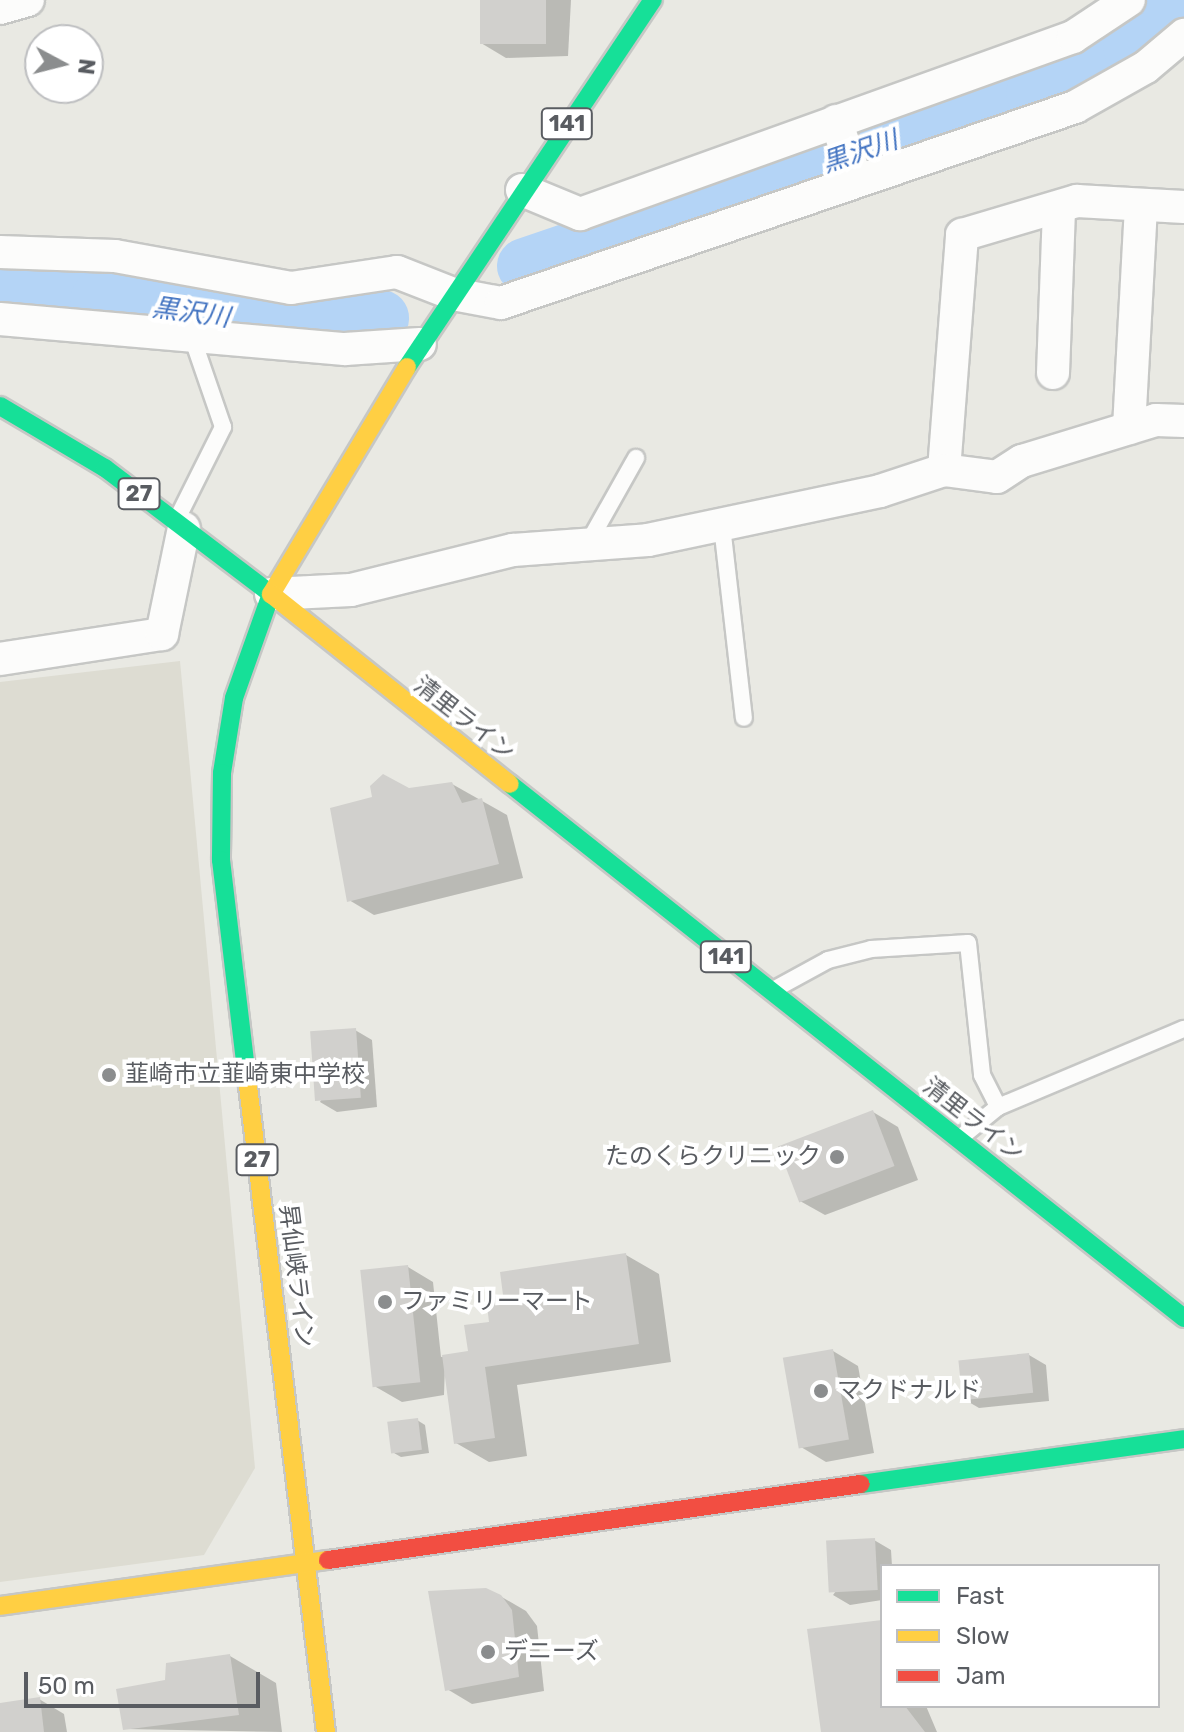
<!DOCTYPE html>
<meta charset="utf-8">
<style>
body{margin:0}
#map{position:relative;width:1184px;height:1732px;overflow:hidden;background:#e9e9e3;font-family:Rubik,"Noto Sans JP",sans-serif}
div>[style]{position:absolute}
[style*='--x']{left:calc(var(--x)*1px);top:calc(var(--y)*1px);width:calc(var(--w)*1px);rotate:calc(var(--a)*1deg)}
.education>*{inset:0;background:#dddcd2}
.shadow>*{inset:0;background:#0003}
.river>*{height:56px;margin:-28px;padding:0 28px;transform-origin:28px;border-radius:28px;background:#b4d4f6}
.building>*{inset:0;background:#d1d0cd;transform-origin:0 0}
.roads{filter:drop-shadow(2px 0 #c6c7c5) drop-shadow(-2px 0 #c6c7c5) drop-shadow(0 2px #c6c7c5) drop-shadow(0 -2px #c6c7c5)}
.lane>*{height:16px;margin:-8px;padding:0 8px;transform-origin:8px;border-radius:8px;background:#fcfcfb}
.street>*{height:32px;margin:-16px;padding:0 16px;transform-origin:16px;border-radius:16px;background:#fcfcfb}
.fast>*{height:18px;margin:-9px;padding:0 9px;transform-origin:9px;border-radius:9px;background:#16e098}
.slow>*{height:18px;margin:-9px;padding:0 9px;transform-origin:9px;border-radius:9px;background:#ffcf43}
.jam>*{height:18px;margin:-9px;padding:0 9px;transform-origin:9px;border-radius:9px;background:#f24e42}
.dots>*{width:22px;height:22px;translate:-50% -50%;box-sizing:border-box;border:4px solid #fff;border-radius:50%}
span{translate:-50% -50%;white-space:nowrap;text-align:center;line-height:1.15;-webkit-text-stroke:8px #fff;paint-order:stroke}
.shield-label span{padding:2px 6px;background:#fff;border:2px solid;border-radius:6px;-webkit-text-stroke-width:0}
.shield-label{font-size:22px;color:#595c61;font-weight:700}
.street-label{font-size:24px;color:#595c61}
.poi-label{font-size:24px;color:#595c61}
.left{translate:0 -50%;text-align:left}
.right{translate:-100% -50%;text-align:right}
.water-label{font-size:26px;color:#4273c1;font-style:italic}
.legend{position:absolute;left:880px;top:1564px;width:280px;height:144px;box-sizing:border-box;background:#fff;border:2px solid #bdbec0;margin:0;padding:10px 14px;list-style:none;font-size:24px;color:#595c61}
.legend li{display:flex;align-items:center;gap:16px;height:40px}
.legend b{width:40px;border:2px solid #bdbec0}
.north{position:absolute;left:24px;top:24px;width:80px;height:80px;box-sizing:border-box;background:#fff;border:2px solid #bdbec0;border-radius:50%;rotate:97deg;font-size:22px;font-weight:700;line-height:32px;text-align:center;color:#595c61}
.north::after{content:'';display:block;margin:auto;width:28px;height:36px;background:#8b8d8e;clip-path:polygon(50% 0,100% 100%,50% 72%,0 100%)}
.scale{position:absolute;left:24px;top:1672px;width:236px;height:36px;box-sizing:border-box;border:4px solid #595c61;border-top:0;padding-left:10px;font-size:24px;line-height:28px;white-space:nowrap;color:#595c61;-webkit-text-stroke:6px #fff;paint-order:stroke}
</style>
<div id="map">
<div class="education">
<div style="clip-path:polygon(180px 661px,255px 1468px,204px 1555px,0 1582px,0 682px)"></div>
</div>
<div class="shadow">
<div style="clip-path:polygon(482px 0,571px 0,568px 56px,506px 58px,481px 43px)"></div>
<div style="clip-path:polygon(452px 784px,507px 815px,523px 878px,374px 915px,349px 900px,408px 790px)"></div>
<div style="clip-path:polygon(355px 1030px,372px 1040px,377px 1107px,337px 1112px,320px 1102px)"></div>
<div style="clip-path:polygon(873px 1112px,898px 1127px,918px 1180px,825px 1215px,800px 1201px)"></div>
<div style="clip-path:polygon(626px 1255px,659px 1274px,671px 1362px,517px 1385px,527px 1456px,489px 1462px,456px 1443px,445px 1363px,444px 1395px,402px 1402px,376px 1387px,408px 1267px,433px 1282px,441px 1357px,470px 1353px,505px 1296px)"></div>
<div style="clip-path:polygon(833px 1351px,858px 1366px,874px 1453px,826px 1462px,801px 1447px)"></div>
<div style="clip-path:polygon(1029px 1355px,1046px 1365px,1049px 1401px,979px 1408px,962px 1398px)"></div>
<div style="clip-path:polygon(417px 1420px,425px 1425px,429px 1453px,401px 1457px,394px 1453px)"></div>
<div style="clip-path:polygon(874px 1540px,891px 1550px,892px 1566px,882px 1566px,882px 1600px,850px 1605px,833px 1595px)"></div>
<div style="clip-path:polygon(500px 1596px,526px 1611px,537px 1626px,544px 1691px,472px 1704px,447px 1689px)"></div>
<div style="clip-path:polygon(882px 1622px,882px 1706px,926px 1706px,937px 1732px,823px 1732px)"></div>
<div style="clip-path:polygon(230px 1656px,276px 1683px,282px 1732px,125px 1729px,167px 1682px)"></div>
<div style="clip-path:polygon(39px 1699px,64px 1714px,67px 1732px,0 1732px,0 1705px)"></div>
</div>
<div class="river">
<div style="--x:525;--y:266;--w:538;--a:-18.77"></div>
<div style="--x:1034;--y:93;--w:107;--a:-24.9"></div>
<div style="--x:1131;--y:48;--w:63;--a:-49.5"></div>
<div style="--x:0;--y:296;--w:98;--a:2.3"></div>
<div style="--x:98;--y:300;--w:218;--a:7.6"></div>
<div style="--x:314;--y:329;--w:68;--a:-9.3"></div>
</div>
<div class="building">
<div style="left:480px;top:0;width:66px;height:44px"></div>
<div style="clip-path:polygon(383px 774px,409px 788px,452px 782px,462px 803px,482px 798px,499px 864px,347px 902px,330px 808px,372px 797px,370px 786px)"></div>
<div style="left:356px;top:1028px;width:70px;height:46px;rotate:86deg"></div>
<div style="left:873px;top:1110px;width:60px;height:102px;rotate:69deg"></div>
<div style="clip-path:polygon(626px 1253px,639px 1344px,485px 1367px,495px 1438px,454px 1444px,442px 1355px,468px 1351px,464px 1325px,489px 1322px,486px 1297px,503px 1295px,500px 1272px)"></div>
<div style="left:408px;top:1265px;width:118px;height:48px;rotate:84deg"></div>
<div style="left:833px;top:1349px;width:92px;height:51px;rotate:80deg"></div>
<div style="left:1029px;top:1353px;width:40px;height:71px;rotate:84deg"></div>
<div style="left:418px;top:1418px;width:32px;height:31px;rotate:83deg"></div>
<div style="left:875px;top:1538px;width:52px;height:49px;rotate:87deg"></div>
<div style="clip-path:polygon(486px 1588px,501px 1595px,512px 1610px,519px 1677px,445px 1691px,428px 1591px)"></div>
<div style="clip-path:polygon(882px 1620px,882px 1706px,905px 1706px,925px 1732px,821px 1732px,807px 1629px)"></div>
<div style="clip-path:polygon(230px 1654px,239px 1715px,123px 1730px,116px 1689px,165px 1680px,166px 1663px)"></div>
<div style="clip-path:polygon(40px 1697px,44px 1732px,0 1732px,0 1703px)"></div>
</div>
<div class="roads">
<div class="lane">
<div style="--x:177;--y:519;--w:103;--a:-63.4"></div>
<div style="--x:223;--y:427;--w:95;--a:-109"></div>
<div style="--x:722;--y:526;--w:193;--a:83.5"></div>
<div style="--x:587;--y:545;--w:100;--a:-60.6"></div>
<div style="--x:775;--y:989;--w:60;--a:-28.7"></div>
<div style="--x:828;--y:960;--w:44;--a:-14.3"></div>
<div style="--x:871;--y:949;--w:97;--a:-3.5"></div>
<div style="--x:968;--y:943;--w:133;--a:83.9"></div>
<div style="--x:982;--y:1075;--w:36;--a:63"></div>
<div style="--x:960;--y:1138;--w:49;--a:-39.2"></div>
<div style="--x:998;--y:1107;--w:202;--a:-22.8"></div>
</div>
<div class="street">
<div style="--x:0;--y:8;--w:29;--a:-16"></div>
<div style="--x:836;--y:121;--w:61;--a:71"></div>
<div style="--x:522;--y:190;--w:63;--a:22.5"></div>
<div style="--x:580;--y:214;--w:524;--a:-19.75"></div>
<div style="--x:1073;--y:37;--w:67;--a:-33.5"></div>
<div style="--x:0;--y:252;--w:115;--a:2"></div>
<div style="--x:115;--y:256;--w:179;--a:10.3"></div>
<div style="--x:291;--y:288;--w:107;--a:-8.6"></div>
<div style="--x:397;--y:272;--w:60;--a:21.4"></div>
<div style="--x:453;--y:294;--w:49;--a:10.6"></div>
<div style="--x:501;--y:303;--w:607;--a:-18.85"></div>
<div style="--x:1075;--y:107;--w:81;--a:-29.4"></div>
<div style="--x:1146;--y:67;--w:50;--a:-40.1"></div>
<div style="--x:0;--y:319;--w:346;--a:5"></div>
<div style="--x:345;--y:349;--w:75;--a:-3.8"></div>
<div style="--x:1053;--y:373;--w:165;--a:-87.9"></div>
<div style="--x:1129;--y:428;--w:223;--a:-86.9"></div>
<div style="--x:944;--y:470;--w:236;--a:-85.6"></div>
<div style="--x:962;--y:235;--w:120;--a:-16.5"></div>
<div style="--x:1077;--y:201;--w:107;--a:3.2"></div>
<div style="--x:271;--y:594;--w:80;--a:-2.9"></div>
<div style="--x:351;--y:590;--w:167;--a:-13.9"></div>
<div style="--x:513;--y:550;--w:135;--a:-4.2"></div>
<div style="--x:648;--y:540;--w:237;--a:-11.9"></div>
<div style="--x:880;--y:491;--w:67;--a:-18.2"></div>
<div style="--x:944;--y:470;--w:53;--a:7.5"></div>
<div style="--x:997;--y:477;--w:30;--a:-33"></div>
<div style="--x:1022;--y:461;--w:140;--a:-17"></div>
<div style="--x:1156;--y:420;--w:28;--a:2"></div>
<div style="--x:0;--y:659;--w:164;--a:-8.8"></div>
<div style="--x:162;--y:634;--w:108;--a:-78.3"></div>
</div>
<div class="fast">
<div style="--x:407;--y:367;--w:442;--a:-56.2"></div>
<div style="--x:0;--y:406;--w:122;--a:30.6"></div>
<div style="--x:105;--y:468;--w:208;--a:37.2"></div>
<div style="--x:271;--y:594;--w:110;--a:109.6"></div>
<div style="--x:234;--y:698;--w:76;--a:99.1"></div>
<div style="--x:222;--y:773;--w:87;--a:90.7"></div>
<div style="--x:221;--y:860;--w:228;--a:83.2"></div>
<div style="--x:510;--y:784;--w:860;--a:38.39"></div>
<div style="--x:861;--y:1484;--w:326;--a:-7.9"></div>
</div>
<div class="slow">
<div style="--x:407;--y:367;--w:265;--a:120.9"></div>
<div style="--x:271;--y:594;--w:305;--a:38.5"></div>
<div style="--x:248;--y:1086;--w:651;--a:83.12"></div>
<div style="--x:0;--y:1606;--w:331;--a:-8"></div>
</div>
<div class="jam">
<div style="--x:328;--y:1560;--w:538;--a:-8.12"></div>
</div>
</div>
<div class="dots">
<div style="left:109px;top:1075px;background:#8b8d8e"></div>
<div style="left:837px;top:1157px;background:#8b8d8e"></div>
<div style="left:385px;top:1302px;background:#8b8d8e"></div>
<div style="left:821px;top:1391px;background:#8b8d8e"></div>
<div style="left:488px;top:1652px;background:#8b8d8e"></div>
</div>
<div class="shield-label">
<span style="left:567px;top:124px">141</span>
<span style="left:139px;top:494px">27</span>
<span style="left:726px;top:957px">141</span>
<span style="left:257px;top:1160px">27</span>
</div>
<div class="street-label">
<span style="left:464px;top:719px;rotate:38deg">清里ライン</span>
<span style="left:973px;top:1120px;rotate:38deg">清里ライン</span>
<span style="left:296px;top:1276px;rotate:83deg">昇仙峡ライン</span>
</div>
<div class="poi-label">
<span class="left" style="left:125px;top:1075px">韮崎市立韮崎東中学校</span>
<span class="right" style="left:821px;top:1157px">たのくらクリニック</span>
<span class="left" style="left:401px;top:1302px">ファミリーマート</span>
<span class="left" style="left:837px;top:1391px">マクドナルド</span>
<span class="left" style="left:504px;top:1652px">デニーズ</span>
</div>
<div class="water-label">
<span style="left:860px;top:152px;rotate:-19deg">黒沢川</span>
<span style="left:191px;top:313px;rotate:8deg">黒沢川</span>
</div>
<ul class="legend">
<li><b style="height:10px;background:#16e098"></b>Fast</li>
<li><b style="height:10px;background:#ffcf43"></b>Slow</li>
<li><b style="height:10px;background:#f24e42"></b>Jam</li>
</ul>
<div class="north">N</div>
<div class="scale">50 m</div>
</div>
